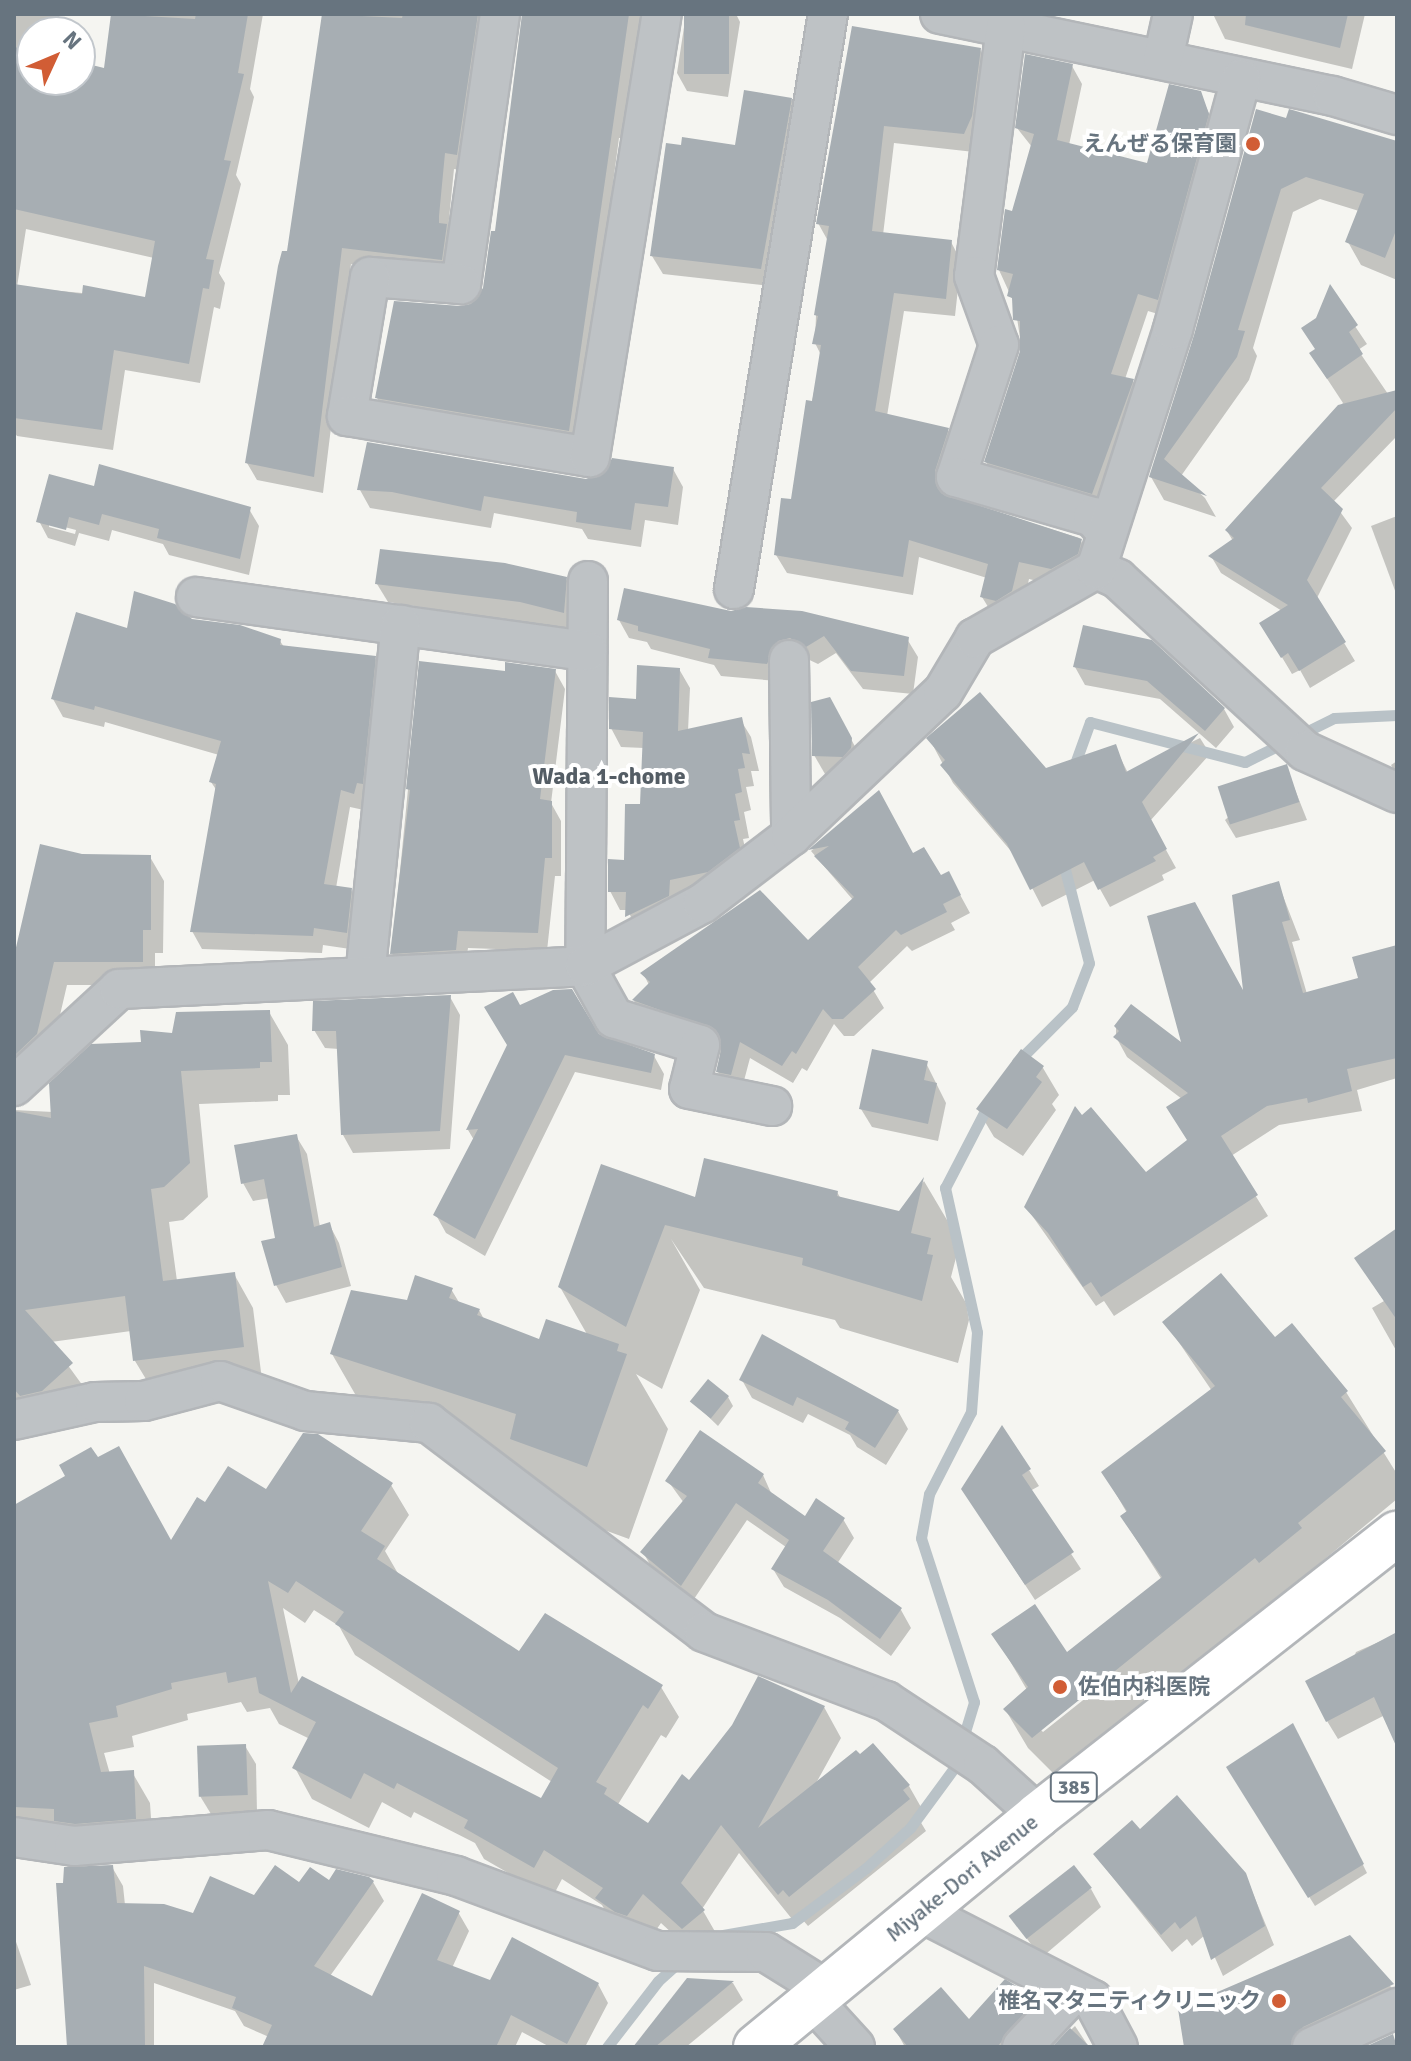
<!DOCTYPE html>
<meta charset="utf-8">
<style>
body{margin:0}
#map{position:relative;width:1411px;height:2061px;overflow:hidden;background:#f5f5f1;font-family:Signika,"Noto Sans JP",sans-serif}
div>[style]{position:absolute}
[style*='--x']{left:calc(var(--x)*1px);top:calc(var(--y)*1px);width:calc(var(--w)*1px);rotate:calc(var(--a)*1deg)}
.shadow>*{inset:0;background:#0003}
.stream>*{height:11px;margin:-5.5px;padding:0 5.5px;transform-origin:5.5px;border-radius:5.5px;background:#b9c2c7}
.building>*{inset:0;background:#a7aeb3;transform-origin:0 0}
.roads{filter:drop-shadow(2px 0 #b3b6b9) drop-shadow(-2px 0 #b3b6b9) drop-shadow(0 2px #b3b6b9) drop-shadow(0 -2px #b3b6b9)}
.minor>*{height:38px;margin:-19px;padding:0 19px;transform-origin:19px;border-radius:19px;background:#bec2c5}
.highway>*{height:44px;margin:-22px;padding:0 22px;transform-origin:22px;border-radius:22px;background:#fff}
.dots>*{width:22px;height:22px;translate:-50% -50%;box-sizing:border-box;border:4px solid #fff;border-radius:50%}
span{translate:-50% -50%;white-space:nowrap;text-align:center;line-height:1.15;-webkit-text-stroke:8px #fff;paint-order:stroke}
.shield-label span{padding:2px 6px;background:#fff;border:2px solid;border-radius:6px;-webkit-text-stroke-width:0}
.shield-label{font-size:20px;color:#67747f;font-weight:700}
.poi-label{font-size:22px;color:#67747f;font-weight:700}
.right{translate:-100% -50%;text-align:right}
.left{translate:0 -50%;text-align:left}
.street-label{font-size:22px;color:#67747f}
.neighbourhood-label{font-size:24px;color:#545d65;font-weight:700}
.frame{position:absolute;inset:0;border:16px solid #67747f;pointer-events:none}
.north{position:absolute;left:16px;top:16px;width:80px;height:80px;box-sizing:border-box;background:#fff;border:2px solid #c2c7cc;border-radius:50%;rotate:46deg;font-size:22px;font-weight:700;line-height:32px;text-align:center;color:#67747f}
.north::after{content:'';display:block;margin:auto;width:28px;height:36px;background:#d15d35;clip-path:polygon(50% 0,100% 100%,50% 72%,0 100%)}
</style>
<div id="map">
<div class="shadow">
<div style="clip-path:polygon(evenodd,14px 14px,60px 14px,55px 32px,32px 32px,32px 80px,80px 80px,80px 64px,105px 71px,113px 14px,263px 14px,250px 89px,254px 97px,236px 175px,241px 184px,219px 273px,225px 283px,220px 309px,214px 307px,200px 383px,125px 370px,113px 450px,17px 436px,14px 432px,14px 14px,26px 229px,154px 258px,147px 299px,17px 287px,26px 229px)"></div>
<div style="clip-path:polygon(325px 14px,499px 14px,466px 171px,454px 169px,448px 229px,456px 243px,451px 277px,351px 264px,323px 493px,257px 480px,247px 463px,289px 254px)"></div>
<div style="clip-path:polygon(523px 14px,641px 14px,623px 138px,619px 138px,578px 447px,387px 415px,377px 398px,484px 289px,497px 234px)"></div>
<div style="clip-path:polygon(686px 14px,736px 14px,740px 22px,728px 97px,687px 91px,677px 73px)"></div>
<div style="clip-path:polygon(1213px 14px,1365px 14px,1352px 69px,1225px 39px)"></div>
<div style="clip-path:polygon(853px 28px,980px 50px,990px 68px,974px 152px,894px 143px,883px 235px,951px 242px,961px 261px,955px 316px,904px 311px,887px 416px,948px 430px,958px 448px,946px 496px,1079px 538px,1090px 556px,1062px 587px,1029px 579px,1022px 610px,993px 615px,982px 597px,987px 578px,919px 557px,913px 595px,787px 573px,776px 555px,793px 501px,821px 355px,815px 343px,816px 315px,828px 241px,818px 223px)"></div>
<div style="clip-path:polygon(1072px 66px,1082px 84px,1069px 145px,1149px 165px,1200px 93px,1218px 134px,1168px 317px,1148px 311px,1125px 379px,1133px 381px,1143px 399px,1102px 511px,997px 480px,986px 462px,1022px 351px,1015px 305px,999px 270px,1032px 147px,1017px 128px)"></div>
<div style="clip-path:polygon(791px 99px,801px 118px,771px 286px,663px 274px,652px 256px,737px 147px)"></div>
<div style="clip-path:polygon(1288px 120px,1397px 143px,1397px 280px,1361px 265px,1348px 242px,1359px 211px,1320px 199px,1293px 212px,1253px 348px,1257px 356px,1249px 380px,1181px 476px,1205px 498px,1216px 517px,1164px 500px,1151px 477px)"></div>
<div style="clip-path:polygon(1330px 289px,1367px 344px,1358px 350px,1388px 394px,1397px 391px,1397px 436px,1333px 502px,1352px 528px,1317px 598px,1355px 661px,1310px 688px,1300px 670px,1292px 674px,1262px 624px,1282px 611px,1221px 573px,1211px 556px,1233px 541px,1227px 531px,1343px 403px,1322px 371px,1317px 350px,1318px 319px)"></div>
<div style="clip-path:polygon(673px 469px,683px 487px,678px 525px,645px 520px,641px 547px,588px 539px,582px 529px,494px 513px,491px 528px,370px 508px,360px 490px,587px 481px)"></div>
<div style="clip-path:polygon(evenodd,95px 489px,249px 509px,259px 526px,249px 575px,169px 555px,163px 544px,112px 530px,109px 541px,79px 533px,75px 546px,48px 538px,39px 521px,95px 489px,49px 523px,76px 530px,75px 534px,49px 527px,49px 523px)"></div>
<div style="clip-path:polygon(1397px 516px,1397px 596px,1371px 526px)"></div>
<div style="clip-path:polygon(566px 579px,576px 597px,573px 630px,388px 602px,377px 584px)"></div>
<div style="clip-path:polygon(731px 613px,907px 639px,918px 657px,913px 694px,863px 689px,836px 653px,818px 664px,801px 656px,777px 681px,721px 676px,714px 665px,651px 649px,647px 642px,629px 638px,619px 620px)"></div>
<div style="clip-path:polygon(191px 620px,280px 641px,284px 647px,375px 658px,385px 676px,364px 810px,350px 807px,336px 888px,351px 890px,361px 908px,357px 950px,323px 945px,322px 953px,202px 949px,192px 931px,217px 791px,211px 782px,219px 755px,105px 722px,104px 727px,63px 717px,53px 699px,129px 631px)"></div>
<div style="clip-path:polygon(1084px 627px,1224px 709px,1234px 727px,1216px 748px,1160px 699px,1085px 685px,1075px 667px)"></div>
<div style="clip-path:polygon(679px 669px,690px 688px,688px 731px,740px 719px,751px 737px,759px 771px,751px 771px,754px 786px,746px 787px,751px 810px,744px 812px,749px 838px,743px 839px,749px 866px,638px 934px,628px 910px,620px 910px,610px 891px,626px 862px,642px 806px,644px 748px,621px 747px,611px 728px)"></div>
<div style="clip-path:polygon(555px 671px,565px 689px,551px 803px,561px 821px,561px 876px,555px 876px,547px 951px,468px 948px,465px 968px,402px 971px,392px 953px,408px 789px,507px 673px)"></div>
<div style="clip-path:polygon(979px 694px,1046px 771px,1115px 747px,1128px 773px,1200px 738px,1210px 754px,1150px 821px,1176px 868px,1162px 875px,1164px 880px,1110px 907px,1095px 880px,1042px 907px,1016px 857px,953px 783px,929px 738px)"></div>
<div style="clip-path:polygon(840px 718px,861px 758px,853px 775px,825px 774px,814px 755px)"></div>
<div style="clip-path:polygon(1397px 761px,1397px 776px,1391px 765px)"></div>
<div style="clip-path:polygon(1286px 767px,1307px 820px,1236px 838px,1225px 820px)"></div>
<div style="clip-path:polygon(879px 793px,913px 855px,958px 891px,970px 913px,951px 923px,955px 930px,912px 951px,907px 946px,869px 983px,884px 1008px,854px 1036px,844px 1036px,834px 1024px,807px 1071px,802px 1068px,793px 1083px,750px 1058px,741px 1092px,728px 1089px,718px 1072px,721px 1045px,644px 1018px,634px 1001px,649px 985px,643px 973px,808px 943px,853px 900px,811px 851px)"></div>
<div style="clip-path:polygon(82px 856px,150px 857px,164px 881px,163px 953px,155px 953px,155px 985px,67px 985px,50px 1058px,14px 1068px,14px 965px)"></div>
<div style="clip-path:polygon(1278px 883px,1300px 940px,1292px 942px,1307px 994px,1360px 980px,1397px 947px,1397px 1078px,1357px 1090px,1362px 1111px,1279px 1125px,1231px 1156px,1268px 1216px,1114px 1316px,1104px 1301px,1096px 1306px,1026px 1207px,1146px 1174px,1189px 1142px,1182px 1099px,1127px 1057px,1116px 1037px,1116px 1027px,1184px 1047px,1246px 998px)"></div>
<div style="clip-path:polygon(450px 997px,460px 1015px,450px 1149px,353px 1153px,343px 1135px,339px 1049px,325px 1048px,314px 1030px)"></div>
<div style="clip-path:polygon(269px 1012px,288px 1045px,290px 1095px,278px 1095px,278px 1101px,199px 1104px,208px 1197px,183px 1220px,169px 1222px,177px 1281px,234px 1274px,253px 1308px,262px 1380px,155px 1394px,135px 1361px,131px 1331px,51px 1342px,91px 1397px,14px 1415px,14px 1110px,53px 1112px,143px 1043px)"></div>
<div style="clip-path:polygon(597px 1035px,654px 1056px,664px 1074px,661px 1090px,575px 1072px,485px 1256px,446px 1233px,436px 1215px,474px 1140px,468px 1130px,509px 1046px)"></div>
<div style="clip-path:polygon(1022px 1051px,1043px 1068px,1059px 1095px,1052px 1104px,1056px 1110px,1023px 1156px,994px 1137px,978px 1110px)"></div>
<div style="clip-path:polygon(926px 1063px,946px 1103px,938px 1141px,872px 1127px,861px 1109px)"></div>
<div style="clip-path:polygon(296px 1136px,307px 1154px,320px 1227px,329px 1224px,339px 1243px,351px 1286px,286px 1303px,276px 1285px,277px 1239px,270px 1198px,253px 1201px,243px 1183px)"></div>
<div style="clip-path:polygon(924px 1181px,960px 1242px,951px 1277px,966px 1303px,969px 1320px,958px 1363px,840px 1328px,835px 1320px,704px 1288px,671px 1239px,700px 1290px,662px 1389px,636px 1374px,668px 1429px,629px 1539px,555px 1512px,536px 1479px,374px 1427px,332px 1354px,408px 1303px,451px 1289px,460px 1304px,479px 1310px,485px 1321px,540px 1342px,588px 1336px,560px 1287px,696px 1200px,837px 1192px,841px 1199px,900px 1214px)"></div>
<div style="clip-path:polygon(1397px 1231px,1397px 1352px,1372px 1308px,1384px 1301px,1356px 1259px)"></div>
<div style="clip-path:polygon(evenodd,1165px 1322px,1274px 1340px,1346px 1392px,1397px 1474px,1397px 1499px,1320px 1563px,1323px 1569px,1283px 1601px,1279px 1596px,1056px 1776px,1028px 1748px,1005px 1709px,1027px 1690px,994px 1634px,1066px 1655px,1162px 1580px,1122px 1517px,1127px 1513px,1104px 1473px,1212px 1391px,1165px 1322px,1092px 1687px,1092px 1693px,1043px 1732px,1040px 1729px,1092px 1687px)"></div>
<div style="clip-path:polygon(742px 1380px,898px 1411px,908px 1429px,886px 1465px,857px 1447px,850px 1435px,808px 1414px,803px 1423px,752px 1398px)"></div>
<div style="clip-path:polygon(728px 1397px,733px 1406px,718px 1426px,693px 1402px)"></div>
<div style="clip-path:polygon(1029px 1470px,1039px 1486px,1030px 1491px,1081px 1569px,1035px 1600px,973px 1505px)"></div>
<div style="clip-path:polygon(763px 1475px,772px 1495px,805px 1518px,843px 1519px,854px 1538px,837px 1564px,901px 1610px,911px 1628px,891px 1656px,840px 1618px,784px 1587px,773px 1569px,786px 1547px,747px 1520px,692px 1602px,653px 1570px,643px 1552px,684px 1503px,668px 1481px)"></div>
<div style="clip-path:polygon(evenodd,391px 1485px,409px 1515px,385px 1551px,400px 1577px,519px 1654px,661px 1687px,679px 1717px,666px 1738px,661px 1735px,617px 1806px,648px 1826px,690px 1782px,824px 1707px,841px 1738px,815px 1785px,873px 1746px,909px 1786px,926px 1816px,920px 1821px,926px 1831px,808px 1926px,802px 1919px,796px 1924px,739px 1853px,702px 1909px,721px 1942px,700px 1959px,661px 1923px,645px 1946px,615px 1929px,602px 1905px,562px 1879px,552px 1898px,484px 1859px,475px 1843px,414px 1812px,411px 1818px,382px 1802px,369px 1828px,312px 1799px,295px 1768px,310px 1739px,279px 1724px,270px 1708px,247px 1712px,241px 1702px,187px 1714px,188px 1720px,132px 1736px,134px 1747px,104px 1753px,110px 1774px,132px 1772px,150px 1803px,153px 1849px,14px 1832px,14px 1507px,171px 1543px,205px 1505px,266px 1491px,391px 1485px,283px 1608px,305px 1623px,314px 1610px,339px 1626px,355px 1655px,552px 1782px,542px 1801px,299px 1684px,283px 1608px)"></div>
<div style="clip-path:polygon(1397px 1634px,1397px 1743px,1385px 1715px,1338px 1739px,1327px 1721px,1356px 1652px)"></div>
<div style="clip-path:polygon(1297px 1734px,1367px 1873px,1315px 1906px,1229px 1768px)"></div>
<div style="clip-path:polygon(245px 1746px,256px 1764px,257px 1813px,211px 1814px,200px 1796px)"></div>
<div style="clip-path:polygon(1095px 1855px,1245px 1874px,1274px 1945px,1223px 1976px,1205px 1935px,1192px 1946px,1187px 1939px,1172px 1952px)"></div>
<div style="clip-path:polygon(112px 1867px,123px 1886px,125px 1905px,194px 1916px,300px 1885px,373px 1882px,384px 1901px,330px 1976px,373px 1999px,458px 1912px,469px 1931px,452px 1968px,491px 1983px,598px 1984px,608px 2003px,585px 2047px,550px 2047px,522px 2032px,515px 2047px,264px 2047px,269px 2037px,244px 2026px,235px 2011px,154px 1983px,154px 2047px,69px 2047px,58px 1885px)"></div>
<div style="clip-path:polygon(1091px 1889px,1101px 1907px,1041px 1958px,1012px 1918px)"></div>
<div style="clip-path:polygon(14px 1936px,31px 1985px,14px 1990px)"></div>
<div style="clip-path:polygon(1349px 1938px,1397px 1994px,1311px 2047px,1186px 2047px)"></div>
<div style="clip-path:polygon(688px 1980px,733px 1983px,743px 2000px,686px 2047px,636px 2047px)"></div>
<div style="clip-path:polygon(1036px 2000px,1045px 2016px,1019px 2047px,905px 2047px,895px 2029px,969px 2022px)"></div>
<div style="clip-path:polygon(1075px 2026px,1089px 2047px,1053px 2047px)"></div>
</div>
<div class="stream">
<div style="--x:1073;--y:769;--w:50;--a:-70.1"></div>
<div style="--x:1090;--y:722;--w:160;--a:14.5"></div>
<div style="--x:1245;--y:762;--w:99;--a:-26.3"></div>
<div style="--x:1334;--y:718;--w:63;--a:-2.7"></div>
<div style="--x:1017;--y:1062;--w:78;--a:-45"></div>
<div style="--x:1072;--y:1007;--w:47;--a:-68.9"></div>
<div style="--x:1089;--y:963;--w:108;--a:-104.4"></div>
<div style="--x:723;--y:1935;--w:70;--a:-9.9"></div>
<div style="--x:792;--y:1923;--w:92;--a:-36.6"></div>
<div style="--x:866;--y:1868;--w:59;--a:-42.3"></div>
<div style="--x:910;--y:1828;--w:74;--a:-53.7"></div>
<div style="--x:954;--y:1768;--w:69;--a:-73.1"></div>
<div style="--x:974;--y:1702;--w:172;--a:-107.9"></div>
<div style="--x:921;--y:1538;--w:45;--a:-79.7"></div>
<div style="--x:929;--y:1494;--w:92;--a:-62.9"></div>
<div style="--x:971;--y:1412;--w:80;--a:-85.7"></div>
<div style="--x:977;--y:1332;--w:148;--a:-102.5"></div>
<div style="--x:945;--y:1188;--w:96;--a:-62.6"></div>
<div style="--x:607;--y:2047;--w:83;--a:-52.3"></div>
<div style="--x:658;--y:1981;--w:28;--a:-42"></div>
</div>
<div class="building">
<div style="clip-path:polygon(111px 14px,195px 19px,196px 14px,248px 14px,238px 73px,244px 74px,224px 160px,231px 161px,206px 259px,214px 260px,209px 289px,203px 288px,189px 364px,114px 350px,102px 430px,14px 418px,14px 284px,82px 294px,83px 285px,145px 297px,155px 241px,14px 209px,14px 47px,32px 51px,32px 80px,80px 80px,80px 62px,104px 68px)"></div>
<div style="clip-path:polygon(322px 14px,402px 18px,403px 14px,478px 14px,457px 155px,445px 153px,439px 216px,439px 223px,447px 224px,442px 260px,342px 248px,314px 477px,245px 463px,278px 266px,282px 251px,287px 251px)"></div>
<div style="clip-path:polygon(522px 14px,629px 14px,569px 431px,375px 398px,394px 301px,460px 306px,471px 304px,483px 288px,491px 231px,495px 231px)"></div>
<div style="left:684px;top:14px;width:45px;height:60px"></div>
<div style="clip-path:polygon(1246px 14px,1348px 14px,1340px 48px,1245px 25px)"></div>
<div style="clip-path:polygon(852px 26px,981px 48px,972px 116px,964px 134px,884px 126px,872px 231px,952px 240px,946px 299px,894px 293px,875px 411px,949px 428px,935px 471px,941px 493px,1082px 539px,1078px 554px,1051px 569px,1019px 562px,1012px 591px,996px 601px,980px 597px,988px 564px,909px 540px,903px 577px,774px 555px,781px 498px,791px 499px,806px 400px,812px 401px,821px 345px,812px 344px,818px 316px,814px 315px,829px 226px,816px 224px)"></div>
<div style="clip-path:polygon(1025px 54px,1073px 64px,1057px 140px,1147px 163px,1169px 84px,1201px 91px,1209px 114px,1158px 300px,1138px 294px,1111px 374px,1134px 379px,1092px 494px,984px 462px,1020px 351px,1020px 321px,1013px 320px,1012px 298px,1007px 296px,1013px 274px,997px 270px,1005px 209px,1012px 211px,1034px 134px,1015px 128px)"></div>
<div style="clip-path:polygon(744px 90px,792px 98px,761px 269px,650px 256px,666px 143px,681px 145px,682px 137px,735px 145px)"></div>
<div style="clip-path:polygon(1256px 109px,1286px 118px,1289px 109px,1296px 111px,1397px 141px,1397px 228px,1385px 258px,1345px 242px,1364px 194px,1306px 177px,1281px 189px,1238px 330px,1245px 331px,1237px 357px,1164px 459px,1207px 496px,1149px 477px,1194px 335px)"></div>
<div style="clip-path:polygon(1330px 284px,1358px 325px,1349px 332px,1363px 354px,1327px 379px,1309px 353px,1315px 349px,1301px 328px,1316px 318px)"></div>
<div style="clip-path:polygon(1397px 390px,1397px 408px,1321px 488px,1343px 509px,1307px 580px,1346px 642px,1299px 671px,1288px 653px,1281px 658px,1259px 623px,1288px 605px,1208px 556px,1234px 538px,1225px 530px,1338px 405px)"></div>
<div style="clip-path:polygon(367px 442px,586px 479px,606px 471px,612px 458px,674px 467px,668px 507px,635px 503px,631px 530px,576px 522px,577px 512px,484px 496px,481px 511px,392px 492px,357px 490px)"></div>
<div style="clip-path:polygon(99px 464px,251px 507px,240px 559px,157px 538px,159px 529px,102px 514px,99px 525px,69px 517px,66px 530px,36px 522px,49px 474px,94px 486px)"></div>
<div style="clip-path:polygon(380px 549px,505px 563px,567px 577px,564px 613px,520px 602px,375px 584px)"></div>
<div style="clip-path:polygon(624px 588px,731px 611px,746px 607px,802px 611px,909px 637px,904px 676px,851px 671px,824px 636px,806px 647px,790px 638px,778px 641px,767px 664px,708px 658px,710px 649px,638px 631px,638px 626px,617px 620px)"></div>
<div style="clip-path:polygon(134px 591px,175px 604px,192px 619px,240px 625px,281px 639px,280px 645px,376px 656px,363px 784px,357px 783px,354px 794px,341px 790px,324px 884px,352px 888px,347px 933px,314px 928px,313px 936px,190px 932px,216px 784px,209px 782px,221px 741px,95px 706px,94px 710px,51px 699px,76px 612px,127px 628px)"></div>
<div style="clip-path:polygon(1083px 625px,1152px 640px,1225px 708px,1205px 731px,1147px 681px,1073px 667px)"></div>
<div style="clip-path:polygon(419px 661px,505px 671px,505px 662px,556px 669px,540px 799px,552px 801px,552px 858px,545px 858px,538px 933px,458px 931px,456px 950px,390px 954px,410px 790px,406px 789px)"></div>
<div style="clip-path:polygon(637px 665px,680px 668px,678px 731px,742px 717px,750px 754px,742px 753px,745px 768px,738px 769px,742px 792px,735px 794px,740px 820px,734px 821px,740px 848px,708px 872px,670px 880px,669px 896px,625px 917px,626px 892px,608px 892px,608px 859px,624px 860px,625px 804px,640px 804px,643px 732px,609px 729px,609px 697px,636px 699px)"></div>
<div style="clip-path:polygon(980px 692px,1046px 768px,1116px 744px,1126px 772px,1199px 733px,1142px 802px,1167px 849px,1153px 857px,1156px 861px,1098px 890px,1084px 862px,1030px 890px,1007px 844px,940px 765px,945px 760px,926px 738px)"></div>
<div style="clip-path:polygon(830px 697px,852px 738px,851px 748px,843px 757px,812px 756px,811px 702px)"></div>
<div style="left:1287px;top:764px;width:40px;height:73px;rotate:72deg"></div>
<div style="clip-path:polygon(879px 790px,913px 853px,924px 847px,941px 875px,949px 871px,961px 895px,943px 904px,947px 912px,901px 935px,896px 930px,858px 967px,876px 989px,843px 1019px,832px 1019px,823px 1009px,796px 1054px,792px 1051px,782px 1066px,740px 1042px,731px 1075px,716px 1072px,721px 1050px,716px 1030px,632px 1000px,650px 982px,640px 973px,760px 890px,808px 940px,854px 897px,814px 856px,829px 846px,808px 850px)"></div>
<div style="clip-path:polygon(40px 844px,82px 854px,151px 855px,151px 930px,143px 930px,143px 962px,54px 962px,37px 1034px,14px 1056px,14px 956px)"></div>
<div style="clip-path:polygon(1279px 881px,1290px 920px,1282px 922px,1303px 993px,1358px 978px,1352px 957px,1397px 945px,1397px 1058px,1347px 1069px,1352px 1091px,1308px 1103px,1307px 1098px,1267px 1106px,1221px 1136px,1258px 1195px,1101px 1297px,1091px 1282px,1083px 1287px,1048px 1233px,1024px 1207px,1075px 1106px,1082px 1115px,1091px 1107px,1146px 1172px,1187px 1140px,1166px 1107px,1188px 1093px,1113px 1037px,1119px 1031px,1114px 1026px,1131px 1004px,1181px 1042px,1147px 916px,1195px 902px,1243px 990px,1232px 895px)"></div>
<div style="clip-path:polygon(572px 989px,599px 1034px,655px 1054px,651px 1073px,565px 1055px,475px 1239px,433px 1215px,478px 1129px,466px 1130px,507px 1045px,484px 1007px,513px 992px,520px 1005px,553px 990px)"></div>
<div style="clip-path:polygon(451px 995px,440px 1131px,341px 1135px,336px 1031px,312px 1031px,313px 1001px)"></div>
<div style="clip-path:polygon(270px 1010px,272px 1062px,260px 1062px,260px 1068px,181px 1071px,190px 1163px,164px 1187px,151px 1189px,163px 1281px,235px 1272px,244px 1347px,133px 1361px,125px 1296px,25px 1310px,73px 1363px,42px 1391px,20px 1396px,14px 1389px,14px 1111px,51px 1118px,49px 1083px,91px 1044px,141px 1042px,140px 1030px,172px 1033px,176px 1012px)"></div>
<div style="clip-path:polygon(872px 1049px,928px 1061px,924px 1080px,937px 1083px,928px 1124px,859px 1109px)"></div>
<div style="clip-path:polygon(1021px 1049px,1044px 1066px,1036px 1077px,1042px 1082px,1007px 1129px,976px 1109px)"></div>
<div style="clip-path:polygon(297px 1134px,314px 1227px,330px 1222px,342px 1267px,274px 1286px,261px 1241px,275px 1238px,264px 1179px,241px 1184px,234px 1145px)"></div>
<div style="clip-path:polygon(704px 1158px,838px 1191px,837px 1196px,899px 1211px,924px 1177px,911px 1233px,931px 1238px,927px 1254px,933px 1255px,922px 1301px,802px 1265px,803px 1258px,665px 1225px,626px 1327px,558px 1287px,601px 1164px,695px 1197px)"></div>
<div style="clip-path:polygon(1397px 1228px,1397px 1320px,1354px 1258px)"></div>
<div style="clip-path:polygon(1221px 1273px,1275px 1337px,1292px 1323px,1348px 1391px,1341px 1397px,1386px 1451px,1298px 1523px,1302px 1528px,1259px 1563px,1255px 1558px,1032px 1738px,1003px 1709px,1028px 1687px,991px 1634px,1035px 1604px,1067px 1652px,1162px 1577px,1120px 1516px,1127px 1511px,1101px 1472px,1215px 1386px,1162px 1322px)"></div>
<div style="clip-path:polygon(415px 1275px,453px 1288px,449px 1298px,480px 1309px,477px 1315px,539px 1339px,546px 1319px,619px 1344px,617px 1351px,627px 1354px,587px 1467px,510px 1439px,516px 1414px,330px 1354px,351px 1290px,407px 1300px)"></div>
<div style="clip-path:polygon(762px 1334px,899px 1410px,875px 1448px,845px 1429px,849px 1422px,797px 1397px,793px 1406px,739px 1380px)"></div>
<div style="left:708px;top:1379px;width:27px;height:29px;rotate:39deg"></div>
<div style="clip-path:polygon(1002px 1425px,1031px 1469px,1022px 1475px,1074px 1552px,1025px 1585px,961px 1489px)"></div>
<div style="clip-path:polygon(700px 1430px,764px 1474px,758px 1483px,805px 1516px,816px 1498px,845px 1518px,823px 1551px,902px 1608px,880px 1639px,828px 1600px,771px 1569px,789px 1540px,736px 1503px,681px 1586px,640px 1552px,687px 1496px,665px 1481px)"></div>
<div style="clip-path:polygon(evenodd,303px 1433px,318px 1434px,393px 1483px,361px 1531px,385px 1546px,377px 1559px,519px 1651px,545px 1613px,663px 1685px,648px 1709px,643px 1705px,596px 1782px,607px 1788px,604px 1794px,648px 1823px,682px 1774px,689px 1780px,732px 1725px,758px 1676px,825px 1706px,758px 1828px,856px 1750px,860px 1754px,873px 1743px,910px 1785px,903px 1790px,910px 1799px,789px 1897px,783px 1890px,778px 1895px,721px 1825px,681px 1883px,705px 1910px,682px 1929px,643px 1894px,627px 1916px,615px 1912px,595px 1898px,603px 1888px,544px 1850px,534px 1868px,464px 1828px,468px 1820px,397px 1783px,394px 1789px,364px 1773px,351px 1799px,292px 1768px,316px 1722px,259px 1693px,256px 1677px,228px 1683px,226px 1672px,171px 1683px,172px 1689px,116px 1706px,118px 1717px,89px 1723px,101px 1772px,134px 1770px,136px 1819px,75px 1824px,54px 1821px,54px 1809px,14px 1807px,14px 1505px,65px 1476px,59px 1465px,91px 1447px,98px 1457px,119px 1446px,171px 1540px,197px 1497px,205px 1502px,228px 1466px,266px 1489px,303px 1433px,268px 1581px,288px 1593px,296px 1581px,344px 1612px,335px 1624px,558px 1768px,541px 1798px,302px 1676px,291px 1693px,268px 1581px)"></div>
<div style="clip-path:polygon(1397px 1632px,1397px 1748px,1374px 1697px,1326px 1722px,1305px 1681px)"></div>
<div style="clip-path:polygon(1293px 1723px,1364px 1864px,1308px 1898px,1226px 1767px)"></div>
<div style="left:246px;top:1744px;width:51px;height:49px;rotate:88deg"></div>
<div style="clip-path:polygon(1177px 1795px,1246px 1873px,1265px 1926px,1211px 1960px,1196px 1916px,1180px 1929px,1175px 1922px,1161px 1935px,1093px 1854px,1132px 1820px,1140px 1829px)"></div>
<div style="clip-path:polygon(113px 1865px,117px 1903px,164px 1904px,193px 1913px,210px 1876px,254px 1895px,275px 1865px,299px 1882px,310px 1867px,329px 1880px,336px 1869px,369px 1877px,374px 1881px,314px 1966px,372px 1996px,422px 1893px,460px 1911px,437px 1960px,490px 1980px,512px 1937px,599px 1983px,567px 2044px,511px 2015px,496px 2047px,262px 2047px,272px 2025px,232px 2008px,236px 1997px,144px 1966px,145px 2047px,67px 2047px,56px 1883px,63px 1883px,64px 1867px)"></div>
<div style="left:1074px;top:1865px;width:29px;height:83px;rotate:52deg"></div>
<div style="clip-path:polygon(1350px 1935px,1394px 1984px,1303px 2027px,1290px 2047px,1184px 2047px,1178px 2009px)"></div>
<div style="clip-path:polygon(687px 1978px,734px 1981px,655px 2047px,633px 2047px)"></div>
<div style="clip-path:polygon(1005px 1979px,1038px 1999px,997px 2047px,908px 2047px,893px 2029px,941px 1987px,969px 2019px)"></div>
<div style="clip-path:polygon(1070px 2028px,1090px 2047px,1052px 2047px)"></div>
<div style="clip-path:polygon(1393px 2034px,1397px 2047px,1365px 2047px)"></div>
</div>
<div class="roads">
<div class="minor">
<div style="--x:500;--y:14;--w:273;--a:98.2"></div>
<div style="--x:461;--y:284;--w:91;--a:-175.6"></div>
<div style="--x:370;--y:277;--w:141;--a:99.4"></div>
<div style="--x:347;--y:416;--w:246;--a:9.6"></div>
<div style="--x:590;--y:457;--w:449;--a:-80.8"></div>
<div style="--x:940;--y:14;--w:401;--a:11.8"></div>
<div style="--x:1333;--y:96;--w:67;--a:16.5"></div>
<div style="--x:1006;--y:27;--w:251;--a:97.3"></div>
<div style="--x:974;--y:276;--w:73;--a:70.1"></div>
<div style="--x:999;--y:345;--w:139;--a:108"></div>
<div style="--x:956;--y:477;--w:143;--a:16.3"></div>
<div style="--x:1093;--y:517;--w:21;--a:49"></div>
<div style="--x:1163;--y:59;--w:46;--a:-77.5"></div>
<div style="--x:1096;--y:569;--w:24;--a:24"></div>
<div style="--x:1118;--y:579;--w:254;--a:42.6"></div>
<div style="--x:1305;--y:751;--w:101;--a:24.5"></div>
<div style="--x:588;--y:581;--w:385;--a:90.4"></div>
<div style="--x:585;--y:966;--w:60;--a:60.9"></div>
<div style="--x:614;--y:1018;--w:90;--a:17.4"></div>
<div style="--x:700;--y:1045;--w:45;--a:104"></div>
<div style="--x:689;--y:1089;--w:85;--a:11.6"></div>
<div style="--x:734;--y:589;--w:583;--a:-80.72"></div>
<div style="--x:196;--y:597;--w:395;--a:7.9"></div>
<div style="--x:789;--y:660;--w:176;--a:89.3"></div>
<div style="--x:365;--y:977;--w:354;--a:-84.2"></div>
<div style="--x:14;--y:1086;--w:143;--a:-42.7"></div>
<div style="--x:119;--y:989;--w:467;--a:-2.8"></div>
<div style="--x:585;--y:966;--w:134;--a:-28.1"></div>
<div style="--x:703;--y:903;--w:111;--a:-37.3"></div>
<div style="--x:791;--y:836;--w:209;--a:-43.5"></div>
<div style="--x:943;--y:692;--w:63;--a:-59.3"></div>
<div style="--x:975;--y:638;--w:139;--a:-29.7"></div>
<div style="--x:1096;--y:569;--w:252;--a:-72.2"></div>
<div style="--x:1173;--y:329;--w:259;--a:-74.8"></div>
<div style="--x:14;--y:1420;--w:83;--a:-12.5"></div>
<div style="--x:95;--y:1402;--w:49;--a:-1.2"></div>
<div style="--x:144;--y:1401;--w:79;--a:-14.7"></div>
<div style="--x:220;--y:1381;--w:90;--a:19.4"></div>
<div style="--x:305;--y:1411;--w:125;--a:5.5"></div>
<div style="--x:429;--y:1423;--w:345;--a:37.2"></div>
<div style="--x:704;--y:1632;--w:195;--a:20.8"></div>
<div style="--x:886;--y:1701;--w:116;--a:33.4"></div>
<div style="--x:983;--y:1765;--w:74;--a:42.3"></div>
<div style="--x:14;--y:1837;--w:61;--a:8.5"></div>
<div style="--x:74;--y:1846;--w:195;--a:-4.7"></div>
<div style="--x:268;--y:1830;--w:194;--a:13.7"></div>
<div style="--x:456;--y:1876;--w:215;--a:20.4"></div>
<div style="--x:658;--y:1951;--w:108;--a:0.5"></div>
<div style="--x:766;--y:1952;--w:72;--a:31.9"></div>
<div style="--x:919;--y:1911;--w:195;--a:27.1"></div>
<div style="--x:1093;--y:2000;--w:53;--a:62"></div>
<div style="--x:814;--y:2002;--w:61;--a:47.7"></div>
<div style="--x:1022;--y:2047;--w:74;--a:-46.6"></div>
<div style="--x:1312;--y:2047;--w:94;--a:-24.6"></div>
</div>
<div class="highway">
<div style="--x:756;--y:2047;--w:365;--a:-39.4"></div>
<div style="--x:1038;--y:1815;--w:456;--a:-38.1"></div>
</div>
</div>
<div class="dots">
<div style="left:1253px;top:144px;background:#d15d35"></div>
<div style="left:1060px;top:1687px;background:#d15d35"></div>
<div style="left:1279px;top:2001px;background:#d15d35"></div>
</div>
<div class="shield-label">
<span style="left:1074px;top:1787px">385</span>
</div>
<div class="poi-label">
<span class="right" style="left:1237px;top:144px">えんぜる保育園</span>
<span class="left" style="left:1078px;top:1687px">佐伯内科医院</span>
<span class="right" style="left:1261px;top:2001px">椎名マタニティクリニック</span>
</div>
<div class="street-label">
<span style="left:962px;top:1878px;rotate:-39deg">Miyake-Dori Avenue</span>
</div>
<div class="neighbourhood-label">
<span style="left:609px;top:777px">Wada 1-chome</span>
</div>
<div class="frame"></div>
<div class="north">N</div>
</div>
